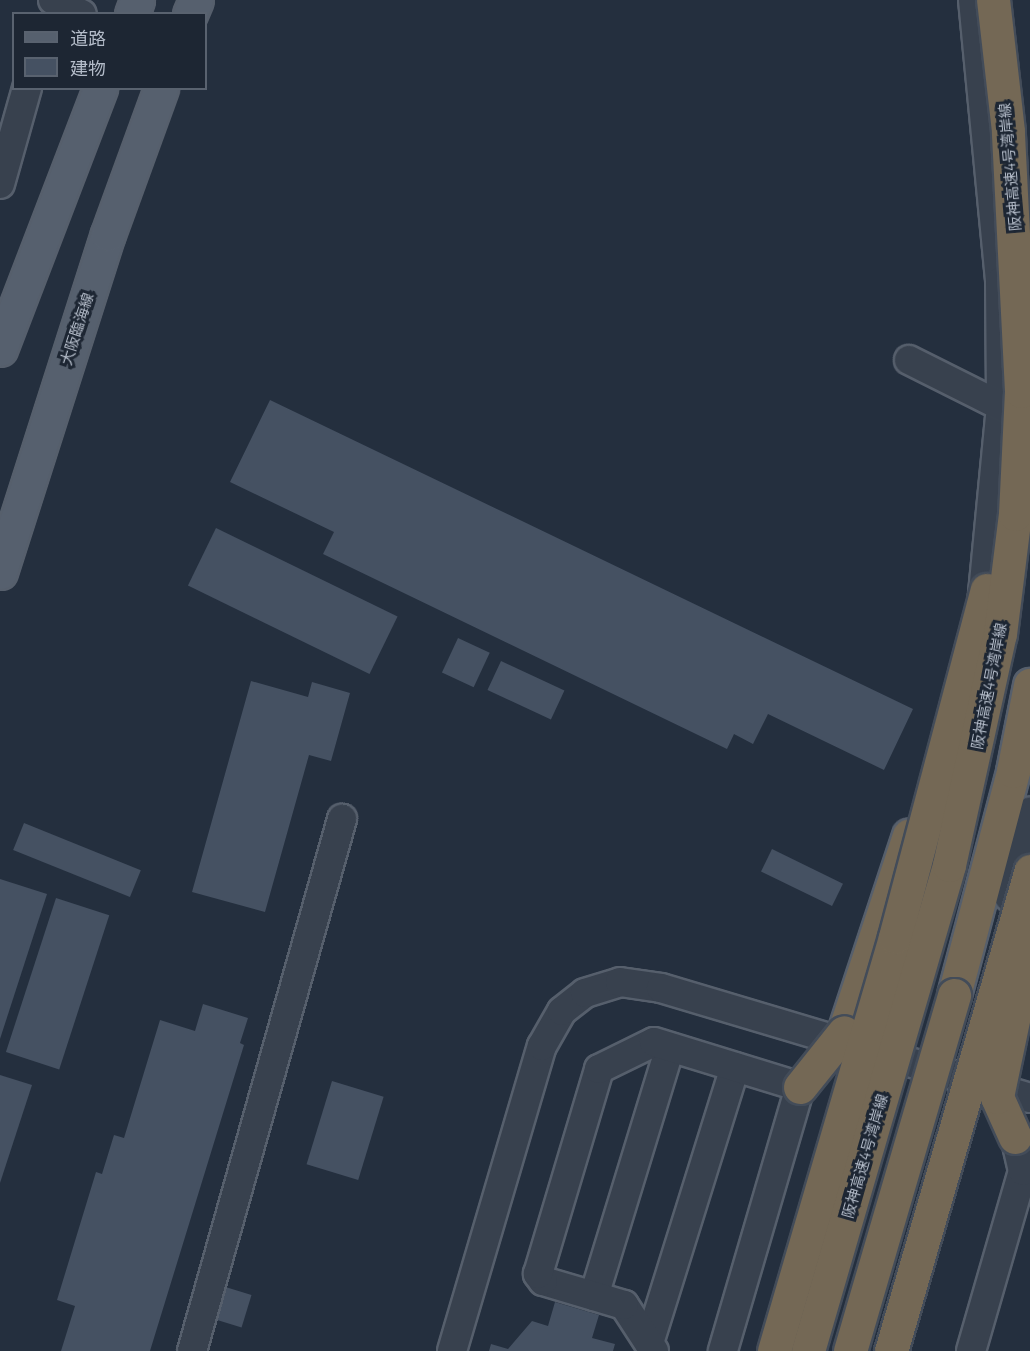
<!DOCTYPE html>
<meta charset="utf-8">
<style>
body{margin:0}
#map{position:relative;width:1030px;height:1351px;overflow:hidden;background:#242f3e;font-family:Barlow,"Noto Sans JP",sans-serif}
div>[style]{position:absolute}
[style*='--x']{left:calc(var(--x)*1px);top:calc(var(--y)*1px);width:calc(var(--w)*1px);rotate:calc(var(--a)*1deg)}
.building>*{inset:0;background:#455162;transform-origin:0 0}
.roads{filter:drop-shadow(2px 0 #565f6c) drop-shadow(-2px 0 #565f6c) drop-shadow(0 2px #565f6c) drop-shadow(0 -2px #565f6c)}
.minor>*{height:28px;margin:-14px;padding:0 14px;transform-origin:14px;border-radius:14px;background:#38414e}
.major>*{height:33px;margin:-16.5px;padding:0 16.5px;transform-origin:16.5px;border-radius:16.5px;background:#56606e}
.highway>*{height:33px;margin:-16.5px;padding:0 16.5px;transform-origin:16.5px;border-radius:16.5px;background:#746855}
.bridges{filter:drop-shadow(2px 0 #434c59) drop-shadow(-2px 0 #434c59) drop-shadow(0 2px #434c59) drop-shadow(0 -2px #434c59)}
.highway-bridge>*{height:33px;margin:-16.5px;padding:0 16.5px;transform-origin:16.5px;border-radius:16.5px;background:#746855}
span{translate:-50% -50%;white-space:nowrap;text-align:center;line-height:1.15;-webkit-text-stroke:6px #1d2633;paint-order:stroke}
.street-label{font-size:15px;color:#b4bcc9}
.legend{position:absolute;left:12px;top:12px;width:195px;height:78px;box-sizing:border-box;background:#1d2633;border:2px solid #59626f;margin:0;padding:8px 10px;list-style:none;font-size:18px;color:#b4bcc9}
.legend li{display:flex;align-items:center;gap:12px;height:30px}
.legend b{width:30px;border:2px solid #59626f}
</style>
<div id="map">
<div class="building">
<div style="clip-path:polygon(270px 400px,913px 709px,884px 770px,768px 714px,753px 744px,734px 734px,727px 749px,323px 554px,334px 532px,230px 482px)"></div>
<div style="left:216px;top:528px;width:202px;height:64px;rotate:26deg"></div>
<div style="left:458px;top:638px;width:35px;height:38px;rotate:25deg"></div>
<div style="left:501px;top:661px;width:70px;height:32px;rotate:25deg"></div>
<div style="clip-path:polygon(251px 681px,308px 697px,312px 682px,350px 693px,331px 761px,309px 755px,265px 912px,192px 892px)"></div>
<div style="left:24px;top:823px;width:126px;height:29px;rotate:22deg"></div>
<div style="left:772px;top:849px;width:79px;height:25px;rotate:26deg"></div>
<div style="clip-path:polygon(0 879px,47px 894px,0 1039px)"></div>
<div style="left:56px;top:898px;width:56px;height:162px;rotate:18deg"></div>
<div style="clip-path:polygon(203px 1004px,248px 1018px,240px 1043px,244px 1045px,150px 1351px,61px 1351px,75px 1306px,57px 1300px,96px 1172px,102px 1174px,114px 1135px,124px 1138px,160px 1020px,195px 1031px)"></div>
<div style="clip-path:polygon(0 1075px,32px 1085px,0 1183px)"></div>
<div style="left:332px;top:1081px;width:54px;height:87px;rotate:17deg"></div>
<div style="left:219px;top:1285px;width:34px;height:34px;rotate:17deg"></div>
<div style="clip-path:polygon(555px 1302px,599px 1315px,592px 1338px,615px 1344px,613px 1351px,489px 1351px,491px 1344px,508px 1349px,532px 1321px,548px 1326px)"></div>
</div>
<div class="roads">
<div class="minor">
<div style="--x:53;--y:0;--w:32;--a:26"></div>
<div style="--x:973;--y:0;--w:283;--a:84.5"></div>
<div style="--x:1000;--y:282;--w:124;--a:89.5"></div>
<div style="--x:1001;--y:406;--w:207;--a:95.5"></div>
<div style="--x:0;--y:184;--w:100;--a:-74.3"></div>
<div style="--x:909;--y:360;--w:121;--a:26.6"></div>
<div style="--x:1009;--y:897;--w:88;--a:-76.1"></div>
<div style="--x:594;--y:1296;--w:260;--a:-73"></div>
<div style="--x:649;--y:1343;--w:289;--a:-72.7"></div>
<div style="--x:192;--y:1351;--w:553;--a:-74.25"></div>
<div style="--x:452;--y:1351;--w:318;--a:-73.6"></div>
<div style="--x:542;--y:1046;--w:40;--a:-60.3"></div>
<div style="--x:562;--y:1011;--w:29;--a:-38"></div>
<div style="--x:585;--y:993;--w:37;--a:-17"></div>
<div style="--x:620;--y:982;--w:41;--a:8.3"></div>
<div style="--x:661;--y:988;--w:385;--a:16.6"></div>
<div style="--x:654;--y:1351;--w:55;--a:-123.1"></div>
<div style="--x:624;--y:1305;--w:84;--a:-163.5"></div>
<div style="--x:543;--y:1281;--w:9;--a:-126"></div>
<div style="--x:538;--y:1274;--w:214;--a:-73.4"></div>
<div style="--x:599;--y:1069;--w:61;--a:-26.1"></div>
<div style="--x:654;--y:1042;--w:153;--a:17.1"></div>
<div style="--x:800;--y:1087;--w:275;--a:106.3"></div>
<div style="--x:971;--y:1351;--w:187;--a:-73.9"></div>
<div style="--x:1023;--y:1171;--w:35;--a:-103"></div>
</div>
<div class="major">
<div style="--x:132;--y:14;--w:15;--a:-70"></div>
<div style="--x:190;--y:14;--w:15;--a:-67"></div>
<div style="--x:0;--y:349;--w:280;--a:-69"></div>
<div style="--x:0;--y:572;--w:355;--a:-72.3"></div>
<div style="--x:108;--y:234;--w:155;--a:-70"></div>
</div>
<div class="highway">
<div style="--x:954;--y:995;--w:232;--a:-75.2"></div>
<div style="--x:1013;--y:771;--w:88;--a:-78.8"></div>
<div style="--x:844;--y:1032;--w:207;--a:-71.7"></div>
</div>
</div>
<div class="bridges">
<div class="highway-bridge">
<div style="--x:800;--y:1087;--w:70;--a:-51.3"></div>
<div style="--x:1015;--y:1137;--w:44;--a:-114.2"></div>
<div style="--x:997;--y:1097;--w:161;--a:-78.2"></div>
<div style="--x:774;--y:1351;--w:431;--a:-73.7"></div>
<div style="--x:895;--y:937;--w:359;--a:-75.2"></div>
<div style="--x:808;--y:1351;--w:506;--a:-73.82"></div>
<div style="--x:949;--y:865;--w:237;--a:-77.6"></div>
<div style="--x:1000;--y:634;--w:121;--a:-82.9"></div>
<div style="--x:1015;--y:514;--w:123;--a:-87.2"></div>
<div style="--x:1021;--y:391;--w:260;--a:-92.9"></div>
<div style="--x:1008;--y:131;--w:132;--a:-96.5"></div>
<div style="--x:850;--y:1351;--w:371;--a:-73.7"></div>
<div style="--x:891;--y:1351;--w:500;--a:-73.8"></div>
</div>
</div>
<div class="street-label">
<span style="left:1010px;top:167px;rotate:-95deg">阪神高速4号湾岸線</span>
<span style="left:77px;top:329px;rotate:-72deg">大阪臨海線</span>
<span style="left:989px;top:686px;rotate:-79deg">阪神高速4号湾岸線</span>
<span style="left:865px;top:1156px;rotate:-74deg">阪神高速4号湾岸線</span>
</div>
<ul class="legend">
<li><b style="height:8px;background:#56606e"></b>道路</li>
<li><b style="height:16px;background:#455162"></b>建物</li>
</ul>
</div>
